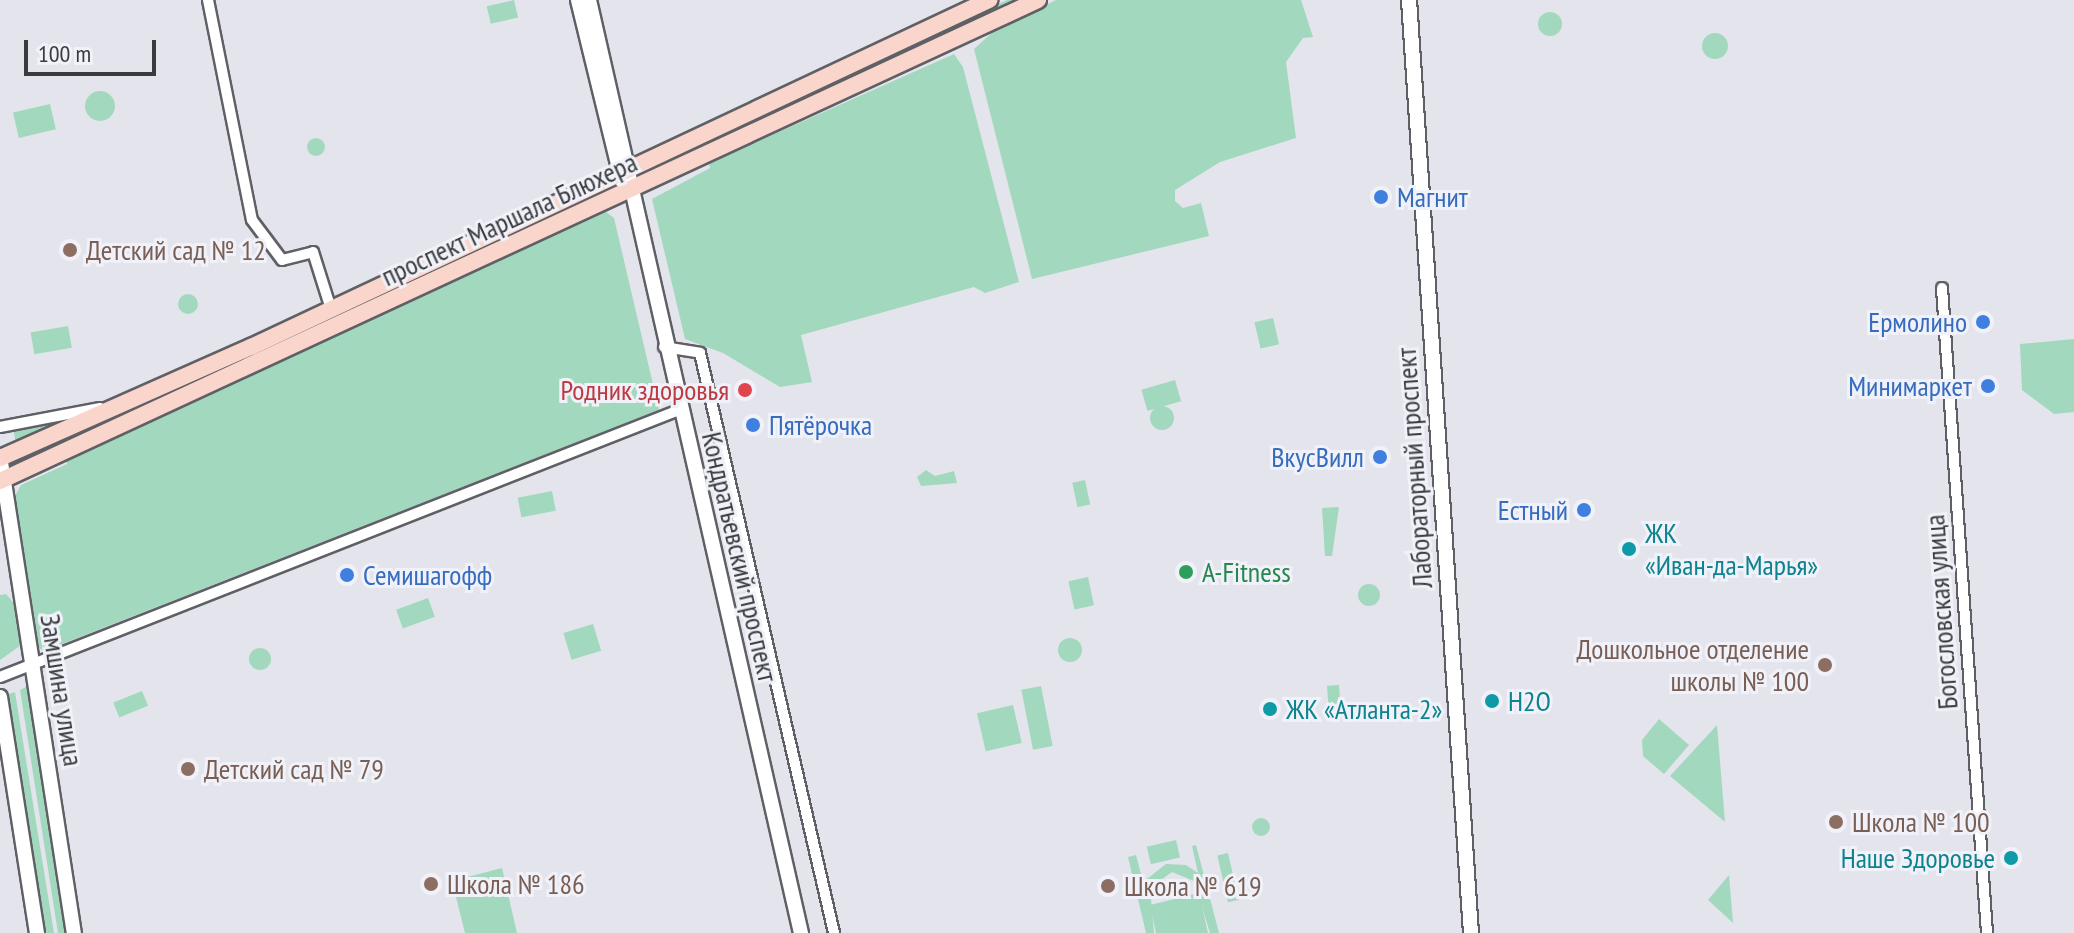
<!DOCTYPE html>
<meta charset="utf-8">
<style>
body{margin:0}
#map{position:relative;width:2074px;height:933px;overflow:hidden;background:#e4e5ec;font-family:"PT Sans Narrow",sans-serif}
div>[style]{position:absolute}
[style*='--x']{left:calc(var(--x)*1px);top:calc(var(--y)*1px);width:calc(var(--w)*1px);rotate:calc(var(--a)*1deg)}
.green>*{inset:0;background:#a2d8bd;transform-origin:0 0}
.round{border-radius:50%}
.roads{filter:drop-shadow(2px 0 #5f6066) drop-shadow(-2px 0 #5f6066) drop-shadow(0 2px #5f6066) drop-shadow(0 -2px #5f6066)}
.street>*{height:10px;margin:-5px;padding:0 5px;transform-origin:5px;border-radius:5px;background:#fff}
.secondary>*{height:14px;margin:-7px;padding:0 7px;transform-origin:7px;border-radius:7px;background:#fff}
.primary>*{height:16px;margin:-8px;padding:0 8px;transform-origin:8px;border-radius:8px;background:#fad5cb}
.dots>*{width:22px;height:22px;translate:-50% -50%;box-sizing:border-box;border:4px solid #f1f2f9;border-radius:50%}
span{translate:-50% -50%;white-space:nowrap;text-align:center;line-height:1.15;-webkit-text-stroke:6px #f1f2f9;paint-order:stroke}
.shop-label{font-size:28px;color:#366cbe}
.left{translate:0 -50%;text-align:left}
.right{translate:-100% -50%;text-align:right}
.street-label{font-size:28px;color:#3a3b3e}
.education-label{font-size:28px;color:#785e54}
.health-label{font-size:28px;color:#be3a42}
.culture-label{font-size:28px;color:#0d838f}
.leisure-label{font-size:28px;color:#27864d}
.scale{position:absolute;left:24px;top:40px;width:132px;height:36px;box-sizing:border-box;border:4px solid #3a3b3e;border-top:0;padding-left:10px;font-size:24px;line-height:28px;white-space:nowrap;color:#3a3b3e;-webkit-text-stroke:6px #f1f2f9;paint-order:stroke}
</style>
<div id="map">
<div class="green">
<div style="left:514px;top:0;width:18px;height:28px;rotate:77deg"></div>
<div style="clip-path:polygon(1007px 0,1020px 0,641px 173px,650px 166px)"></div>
<div style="clip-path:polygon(1056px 0,1301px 0,1313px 37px,1303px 38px,1286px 62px,1296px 138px,1220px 162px,1175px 190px,1175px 201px,1183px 208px,1201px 203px,1209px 236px,1032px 279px,974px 49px,996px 29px)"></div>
<div class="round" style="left:1538px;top:12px;width:24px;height:24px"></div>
<div class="round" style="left:1702px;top:33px;width:26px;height:26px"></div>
<div style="clip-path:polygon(954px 54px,963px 67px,1019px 282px,985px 293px,974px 287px,801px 335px,812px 382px,780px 387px,723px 353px,685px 339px,652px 199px,710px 168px,709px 163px)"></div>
<div class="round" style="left:85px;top:91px;width:30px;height:30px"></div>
<div style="left:50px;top:104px;width:26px;height:38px;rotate:77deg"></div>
<div class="round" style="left:307px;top:138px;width:18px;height:18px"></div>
<div style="clip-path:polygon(601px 192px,602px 196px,20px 463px,18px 458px)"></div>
<div style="clip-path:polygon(606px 212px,614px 218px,659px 410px,44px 651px,39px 648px,15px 496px,21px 485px,67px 464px,66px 460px)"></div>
<div class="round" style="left:178px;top:294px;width:20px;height:20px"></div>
<div style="left:1273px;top:318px;width:27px;height:19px;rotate:77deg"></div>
<div style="left:68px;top:326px;width:22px;height:38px;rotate:80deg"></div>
<div style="clip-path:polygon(2074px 339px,2074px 412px,2054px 414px,2022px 390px,2020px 344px)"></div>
<div style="left:1175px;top:380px;width:22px;height:35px;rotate:74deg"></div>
<div class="round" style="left:1150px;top:406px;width:24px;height:24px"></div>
<div style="clip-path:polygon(64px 419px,65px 421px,16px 444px,13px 428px)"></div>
<div style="clip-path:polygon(926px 470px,935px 476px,954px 471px,957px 483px,921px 486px,917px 477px)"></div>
<div style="left:1085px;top:480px;width:25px;height:13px;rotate:78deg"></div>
<div style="left:552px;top:491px;width:20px;height:35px;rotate:79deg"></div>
<div style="clip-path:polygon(1339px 507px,1332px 556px,1325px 556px,1322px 508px)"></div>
<div style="left:1088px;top:577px;width:29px;height:20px;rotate:78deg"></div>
<div class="round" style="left:1358px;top:584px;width:22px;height:22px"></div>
<div style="clip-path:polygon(6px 594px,18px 608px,24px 643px,0 660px,0 595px)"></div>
<div style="left:428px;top:598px;width:20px;height:34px;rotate:70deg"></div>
<div style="left:593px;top:624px;width:28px;height:31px;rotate:73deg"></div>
<div class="round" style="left:1058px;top:638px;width:24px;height:24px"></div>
<div class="round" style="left:249px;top:648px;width:22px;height:22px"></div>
<div style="left:1339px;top:685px;width:32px;height:12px;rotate:86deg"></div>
<div style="left:1041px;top:686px;width:61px;height:20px;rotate:79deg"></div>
<div style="clip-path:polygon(26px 687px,31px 690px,69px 933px,58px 933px,20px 690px)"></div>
<div style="left:142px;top:691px;width:16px;height:31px;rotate:68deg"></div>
<div style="clip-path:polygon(15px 692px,54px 933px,42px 933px,6px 695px)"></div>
<div style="left:1013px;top:705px;width:39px;height:37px;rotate:77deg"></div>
<div style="clip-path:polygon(1659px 719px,1689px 745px,1664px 774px,1643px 756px,1642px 740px)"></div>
<div style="clip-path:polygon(1717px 725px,1725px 822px,1670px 776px)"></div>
<div class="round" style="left:1252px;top:818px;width:18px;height:18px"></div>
<div style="left:1176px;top:840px;width:18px;height:30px;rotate:77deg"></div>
<div style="clip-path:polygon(1196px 845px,1219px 933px,1210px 933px,1194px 881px,1172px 872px,1150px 888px,1154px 933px,1146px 933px,1128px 857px,1136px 855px,1143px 882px,1166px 864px,1186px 865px,1198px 873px,1192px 846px)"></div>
<div style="left:1228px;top:853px;width:48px;height:11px;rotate:77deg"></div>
<div style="clip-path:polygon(502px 868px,517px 933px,465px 933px,452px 881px)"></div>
<div style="clip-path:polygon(1729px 875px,1733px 923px,1708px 900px)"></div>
<div style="clip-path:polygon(1199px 893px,1208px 933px,1156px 933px,1150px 905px)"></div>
</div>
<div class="roads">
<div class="street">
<div style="--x:208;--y:0;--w:224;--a:78.7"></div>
<div style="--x:252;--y:220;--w:50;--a:53.1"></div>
<div style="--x:282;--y:260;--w:32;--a:-14"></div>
<div style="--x:313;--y:252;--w:60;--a:72.5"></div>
<div style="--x:1942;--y:288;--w:647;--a:86.01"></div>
<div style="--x:664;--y:347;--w:36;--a:9"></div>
<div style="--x:700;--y:353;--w:595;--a:76.99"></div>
<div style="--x:0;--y:427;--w:102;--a:-10.8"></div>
<div style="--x:0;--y:677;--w:730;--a:-21.47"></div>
</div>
<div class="secondary">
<div style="--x:578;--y:0;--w:186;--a:76.3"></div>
<div style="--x:589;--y:0;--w:957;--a:77.2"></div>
<div style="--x:1409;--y:0;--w:935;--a:86.2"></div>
<div style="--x:0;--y:456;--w:483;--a:81.2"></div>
<div style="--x:0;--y:697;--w:239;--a:81.1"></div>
</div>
<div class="primary">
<div style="--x:0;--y:458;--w:274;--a:-23.9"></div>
<div style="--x:251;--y:347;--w:816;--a:-25.18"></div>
<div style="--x:0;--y:481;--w:1144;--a:-24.86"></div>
</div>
</div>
<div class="dots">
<div style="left:1381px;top:197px;background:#3f7fe0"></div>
<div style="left:70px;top:250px;background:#8d6e63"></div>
<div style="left:1983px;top:322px;background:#3f7fe0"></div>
<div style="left:1988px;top:386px;background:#3f7fe0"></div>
<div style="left:745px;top:390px;background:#e0444e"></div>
<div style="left:753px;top:425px;background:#3f7fe0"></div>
<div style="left:1380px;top:457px;background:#3f7fe0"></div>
<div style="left:1584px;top:510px;background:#3f7fe0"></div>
<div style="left:1629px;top:549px;background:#0f9aa8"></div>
<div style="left:1186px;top:572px;background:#2e9e5b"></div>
<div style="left:347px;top:575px;background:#3f7fe0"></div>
<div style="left:1825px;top:665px;background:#8d6e63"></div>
<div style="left:1492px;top:701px;background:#0f9aa8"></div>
<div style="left:1270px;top:709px;background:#0f9aa8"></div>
<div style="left:188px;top:769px;background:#8d6e63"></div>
<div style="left:1836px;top:822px;background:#8d6e63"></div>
<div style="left:2011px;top:858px;background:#0f9aa8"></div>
<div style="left:431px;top:884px;background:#8d6e63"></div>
<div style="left:1108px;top:886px;background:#8d6e63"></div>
</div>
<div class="shop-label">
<span class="left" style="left:1397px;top:197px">Магнит</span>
<span class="right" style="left:1967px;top:322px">Ермолино</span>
<span class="right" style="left:1972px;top:386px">Минимаркет</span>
<span class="left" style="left:769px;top:425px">Пятёрочка</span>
<span class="right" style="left:1364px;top:457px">ВкусВилл</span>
<span class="right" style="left:1568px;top:510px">Естный</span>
<span class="left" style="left:363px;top:575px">Семишагофф</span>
</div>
<div class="street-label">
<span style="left:509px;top:219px;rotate:-25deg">проспект Маршала Блюхера</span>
<span style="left:1414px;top:468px;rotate:-94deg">Лабораторный проспект</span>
<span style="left:740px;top:557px;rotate:77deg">Кондратьевский проспект</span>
<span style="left:1941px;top:612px;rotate:-94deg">Богословская улица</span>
<span style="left:62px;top:690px;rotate:81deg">Замшина улица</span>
</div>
<div class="education-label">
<span class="left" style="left:86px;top:250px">Детский сад № 12</span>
<span class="right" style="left:1809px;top:665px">Дошкольное отделение<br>школы № 100</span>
<span class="left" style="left:204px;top:769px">Детский сад № 79</span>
<span class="left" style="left:1852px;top:822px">Школа № 100</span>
<span class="left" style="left:447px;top:884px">Школа № 186</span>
<span class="left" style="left:1124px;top:886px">Школа № 619</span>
</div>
<div class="health-label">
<span class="right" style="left:729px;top:390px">Родник здоровья</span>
</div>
<div class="culture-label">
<span class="left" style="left:1645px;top:549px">ЖК<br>«Иван-да-Марья»</span>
<span class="left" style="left:1508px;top:701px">H2O</span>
<span class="left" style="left:1286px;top:709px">ЖК «Атланта-2»</span>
<span class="right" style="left:1995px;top:858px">Наше Здоровье</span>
</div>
<div class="leisure-label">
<span class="left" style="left:1202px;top:572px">A-Fitness</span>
</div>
<div class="scale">100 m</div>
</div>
